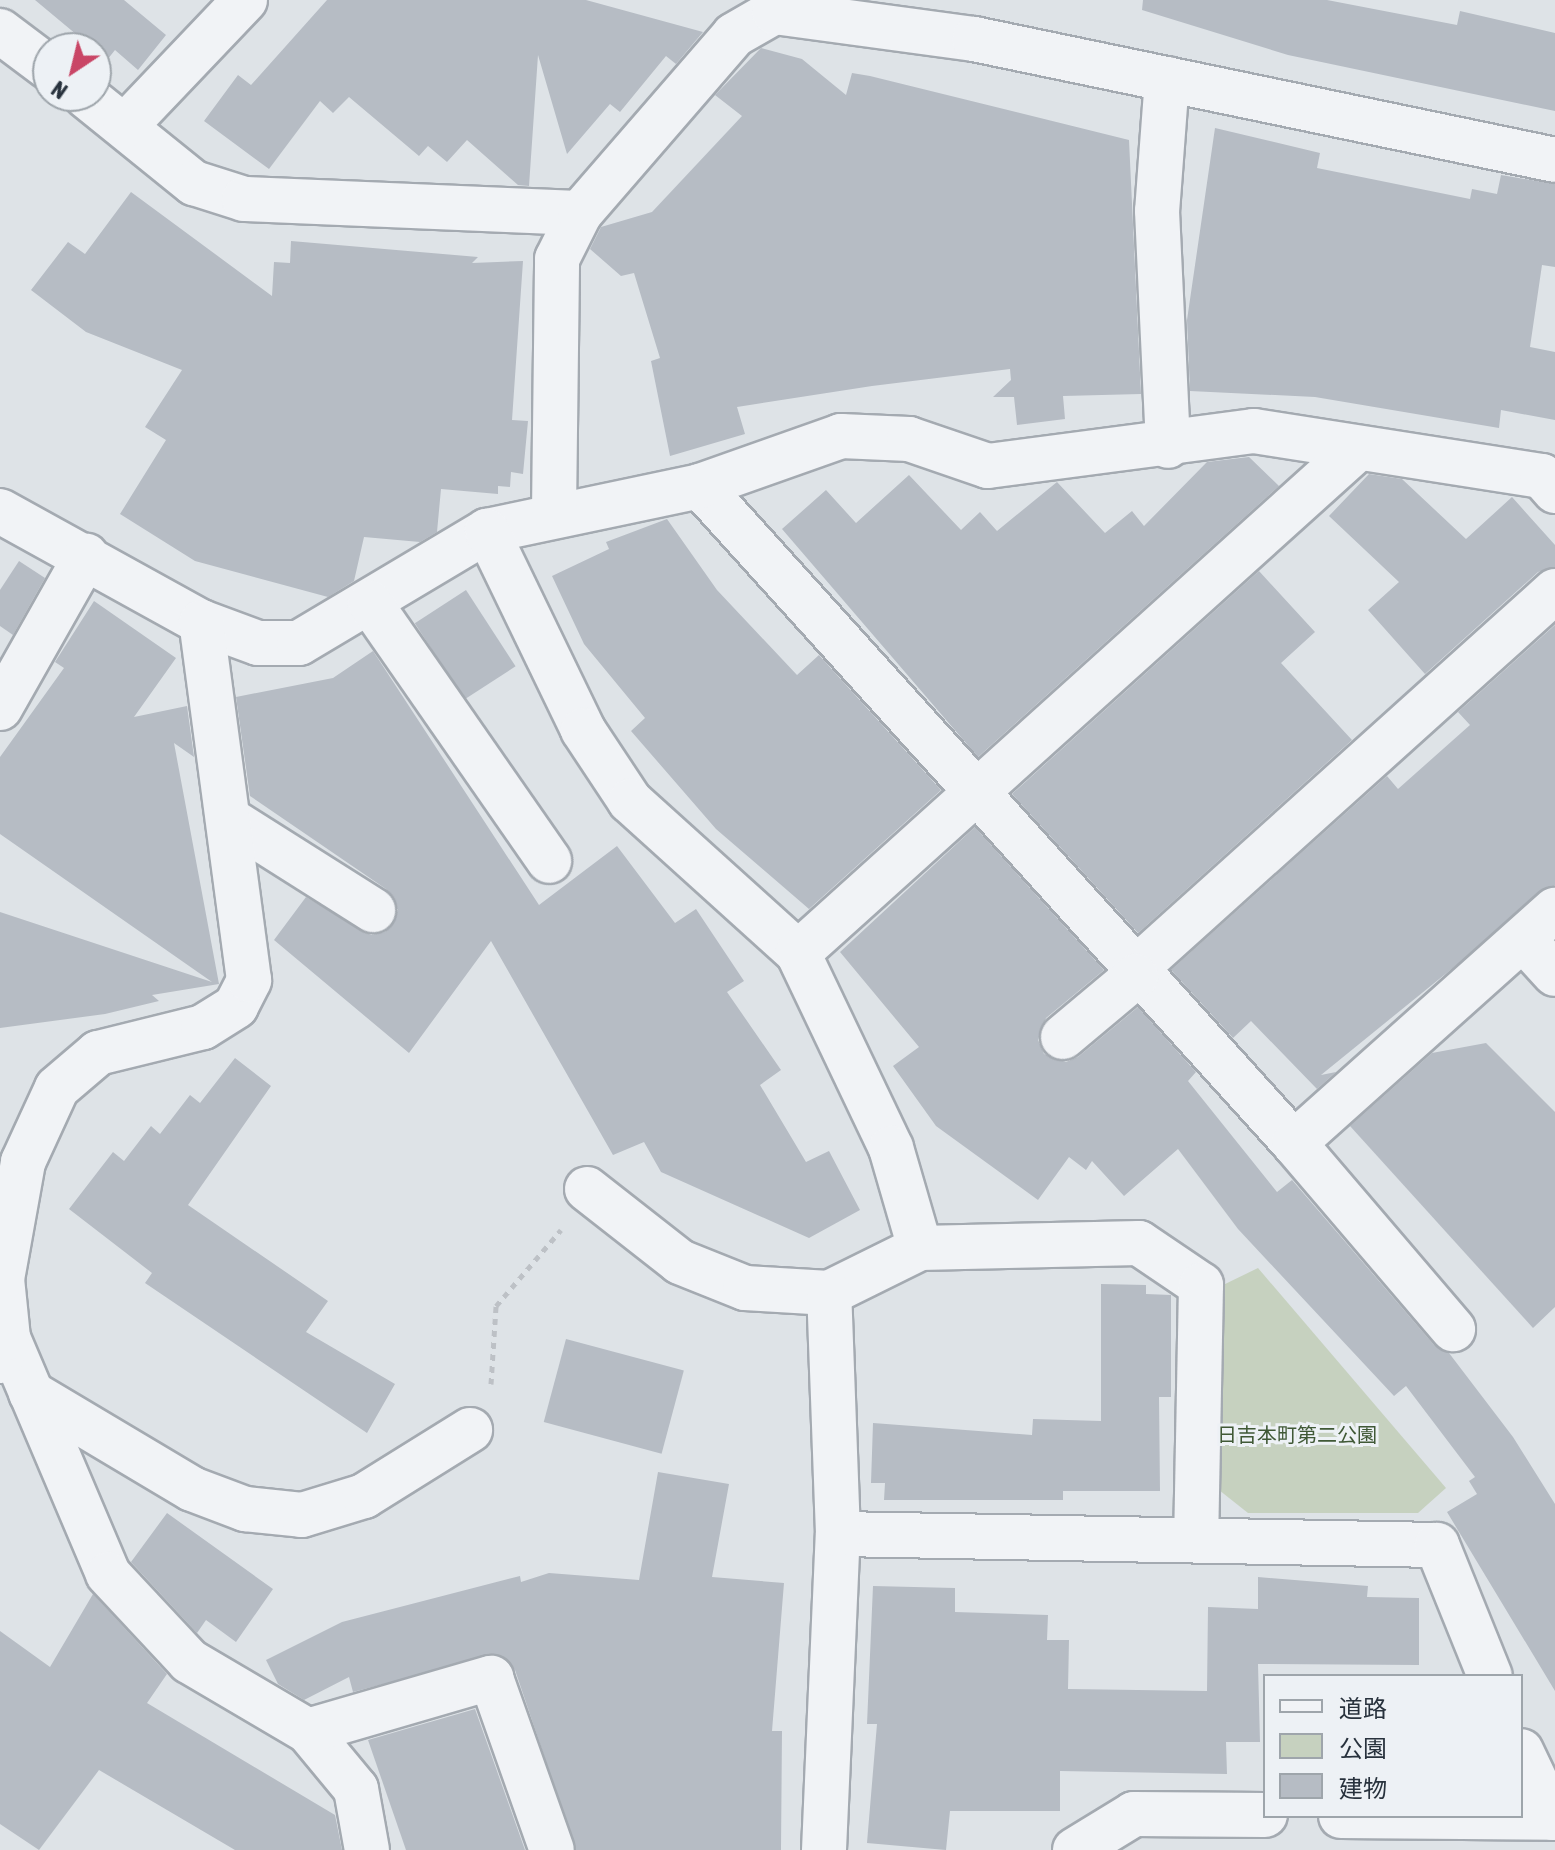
<!DOCTYPE html>
<meta charset="utf-8">
<style>
body{margin:0}
#map{position:relative;width:1555px;height:1850px;overflow:hidden;background:#dee3e7;font-family:"Asap Condensed","Noto Sans JP",sans-serif}
div>[style]{position:absolute}
[style*='--x']{left:calc(var(--x)*1px);top:calc(var(--y)*1px);width:calc(var(--w)*1px);rotate:calc(var(--a)*1deg)}
.green>*{inset:0;background:#c6d1bf}
.building>*{inset:0;background:#b6bcc4;transform-origin:0 0}
.path>*{height:5px;margin-top:-2.5px;transform-origin:0;background:repeating-linear-gradient(90deg,#bdc1c6 0 6px,transparent 0 12px)}
.roads{filter:drop-shadow(2px 0 #a4aab1) drop-shadow(-2px 0 #a4aab1) drop-shadow(0 2px #a4aab1) drop-shadow(0 -2px #a4aab1)}
.minor>*{height:44px;margin:-22px;padding:0 22px;transform-origin:22px;border-radius:22px;background:#f1f3f6}
span{translate:-50% -50%;white-space:nowrap;text-align:center;line-height:1.15;-webkit-text-stroke:6px #edf1f5;paint-order:stroke}
.park-label{font-size:20px;color:#405936}
.legend{position:absolute;left:1263px;top:1674px;width:260px;height:144px;box-sizing:border-box;background:#edf1f5;border:2px solid #9ea5ab;margin:0;padding:10px 14px;list-style:none;font-size:24px;color:#28323d}
.legend li{display:flex;align-items:center;gap:16px;height:40px}
.legend b{width:40px;border:2px solid #9ea5ab}
.north{position:absolute;left:32px;top:32px;width:80px;height:80px;box-sizing:border-box;background:#edf1f5;border:2px solid #9ea5ab;border-radius:50%;rotate:215deg;font-size:22px;font-weight:700;line-height:32px;text-align:center;color:#28323d}
.north::after{content:'';display:block;margin:auto;width:28px;height:36px;background:#c94666;clip-path:polygon(50% 0,100% 100%,50% 72%,0 100%)}
</style>
<div id="map">
<div class="green">
<div style="clip-path:polygon(1258px 1268px,1446px 1488px,1418px 1513px,1248px 1513px,1219px 1490px,1221px 1286px)"></div>
</div>
<div class="building">
<div style="clip-path:polygon(35px 0,124px 0,166px 35px,138px 70px,115px 50px,107px 60px)"></div>
<div style="clip-path:polygon(327px 0,586px 0,703px 32px,676px 64px,666px 56px,620px 112px,610px 104px,567px 154px,538px 55px,529px 186px,518px 185px,467px 140px,447px 162px,428px 146px,419px 156px,349px 97px,333px 113px,320px 101px,269px 169px,204px 121px,238px 75px,251px 85px)"></div>
<div style="clip-path:polygon(1143px 0,1327px 0,1457px 25px,1460px 11px,1555px 33px,1555px 111px,1288px 55px,1142px 10px)"></div>
<div style="clip-path:polygon(761px 48px,802px 59px,846px 95px,852px 73px,870px 76px,1129px 140px,1141px 394px,1063px 396px,1065px 419px,1017px 425px,1014px 397px,993px 397px,1011px 380px,1010px 369px,872px 386px,737px 407px,745px 434px,670px 456px,651px 361px,660px 358px,634px 273px,621px 276px,590px 249px,601px 227px,652px 212px,742px 116px,715px 95px)"></div>
<div style="clip-path:polygon(1215px 128px,1320px 153px,1317px 168px,1470px 199px,1472px 189px,1497px 194px,1501px 175px,1555px 184px,1555px 267px,1542px 265px,1530px 347px,1555px 352px,1555px 420px,1501px 410px,1499px 428px,1315px 397px,1190px 391px,1187px 320px)"></div>
<div style="clip-path:polygon(131px 192px,272px 296px,274px 262px,290px 263px,291px 241px,478px 257px,472px 263px,523px 261px,512px 420px,528px 421px,523px 474px,511px 472px,510px 487px,498px 486px,498px 494px,441px 489px,437px 532px,420px 542px,364px 537px,354px 581px,328px 597px,195px 561px,120px 514px,166px 440px,145px 427px,182px 370px,86px 332px,31px 290px,68px 242px,85px 254px)"></div>
<div style="clip-path:polygon(1249px 457px,1279px 486px,978px 757px,782px 529px,826px 490px,856px 523px,909px 475px,961px 530px,980px 512px,997px 531px,1057px 482px,1105px 533px,1132px 511px,1144px 526px,1207px 462px)"></div>
<div style="clip-path:polygon(1369px 474px,1402px 479px,1466px 539px,1512px 497px,1555px 545px,1555px 567px,1538px 572px,1425px 674px,1368px 610px,1399px 582px,1329px 516px)"></div>
<div style="clip-path:polygon(667px 519px,717px 590px,797px 675px,819px 655px,941px 790px,809px 909px,716px 829px,631px 731px,645px 718px,584px 644px,552px 576px,609px 549px,606px 542px)"></div>
<div style="clip-path:polygon(19px 561px,45px 578px,13px 635px,0 626px,0 590px)"></div>
<div style="clip-path:polygon(1259px 571px,1315px 632px,1281px 663px,1352px 740px,1138px 933px,1012px 794px)"></div>
<div style="left:466px;top:590px;width:91px;height:61px;rotate:57deg"></div>
<div style="clip-path:polygon(94px 601px,176px 658px,134px 717px,187px 706px,194px 757px,174px 743px,219px 984px,152px 995px,159px 1001px,105px 1014px,0 1028px,0 912px,212px 982px,0 834px,0 757px,64px 668px,55px 662px)"></div>
<div style="clip-path:polygon(1555px 625px,1555px 885px,1321px 1075px,1336px 1072px,1317px 1089px,1251px 1021px,1233px 1038px,1171px 970px,1387px 776px,1398px 789px,1470px 725px,1458px 712px)"></div>
<div style="clip-path:polygon(373px 651px,539px 905px,617px 846px,675px 923px,696px 909px,744px 981px,727px 992px,781px 1070px,760px 1085px,806px 1162px,829px 1151px,860px 1210px,809px 1238px,661px 1172px,644px 1142px,613px 1155px,491px 941px,409px 1053px,274px 940px,306px 897px,371px 935px,385px 932px,398px 910px,386px 889px,250px 796px,236px 697px,333px 678px)"></div>
<div style="clip-path:polygon(975px 827px,1104px 970px,1046px 1018px,1038px 1040px,1044px 1054px,1066px 1062px,1078px 1057px,1138px 1007px,1196px 1072px,1188px 1081px,1277px 1192px,1292px 1180px,1434px 1345px,1449px 1353px,1513px 1437px,1555px 1504px,1555px 1691px,1447px 1512px,1477px 1494px,1469px 1481px,1475px 1477px,1406px 1386px,1394px 1396px,1238px 1229px,1178px 1149px,1124px 1196px,1092px 1161px,1086px 1170px,1069px 1157px,1038px 1200px,936px 1126px,893px 1066px,919px 1047px,840px 952px)"></div>
<div style="clip-path:polygon(1486px 1043px,1555px 1112px,1555px 1307px,1533px 1328px,1350px 1126px,1432px 1053px)"></div>
<div style="clip-path:polygon(235px 1058px,271px 1086px,188px 1205px,328px 1301px,306px 1332px,395px 1384px,367px 1433px,145px 1283px,152px 1273px,69px 1209px,113px 1152px,124px 1161px,151px 1126px,160px 1134px,190px 1095px,200px 1103px)"></div>
<div style="clip-path:polygon(1101px 1284px,1146px 1285px,1146px 1294px,1171px 1295px,1171px 1397px,1159px 1397px,1160px 1491px,1063px 1491px,1063px 1500px,884px 1500px,885px 1483px,871px 1483px,873px 1423px,1032px 1435px,1033px 1419px,1101px 1421px)"></div>
<div style="left:566px;top:1339px;width:122px;height:86px;rotate:15deg"></div>
<div style="clip-path:polygon(658px 1472px,729px 1484px,712px 1577px,784px 1583px,772px 1731px,782px 1731px,781px 1850px,576px 1850px,515px 1670px,497px 1654px,353px 1692px,349px 1677px,304px 1700px,278px 1684px,266px 1660px,342px 1622px,520px 1576px,521px 1582px,549px 1573px,639px 1580px)"></div>
<div style="clip-path:polygon(167px 1513px,273px 1589px,236px 1642px,206px 1620px,197px 1633px,131px 1562px)"></div>
<div style="clip-path:polygon(1258px 1577px,1368px 1586px,1367px 1597px,1419px 1598px,1419px 1665px,1258px 1664px,1260px 1742px,1226px 1742px,1227px 1774px,1060px 1771px,1060px 1811px,950px 1811px,946px 1850px,867px 1843px,877px 1724px,867px 1724px,873px 1586px,955px 1588px,955px 1612px,1048px 1615px,1047px 1640px,1069px 1640px,1068px 1689px,1207px 1691px,1208px 1607px,1258px 1609px)"></div>
<div style="clip-path:polygon(93px 1594px,167px 1674px,147px 1703px,335px 1815px,342px 1850px,235px 1850px,99px 1770px,39px 1850px,0 1824px,0 1631px,50px 1667px)"></div>
<div style="clip-path:polygon(475px 1709px,525px 1850px,406px 1850px,368px 1740px)"></div>
</div>
<div class="path">
<div style="--x:491;--y:1384;--w:78;--a:-86.3"></div>
<div style="--x:496;--y:1306;--w:100;--a:-49.5"></div>
</div>
<div class="roads">
<div class="minor">
<div style="--x:0;--y:31;--w:60;--a:36.9"></div>
<div style="--x:1167;--y:79;--w:132;--a:94.3"></div>
<div style="--x:1157;--y:211;--w:235;--a:87.3"></div>
<div style="--x:86;--y:96;--w:139;--a:38.9"></div>
<div style="--x:194;--y:183;--w:52;--a:17.7"></div>
<div style="--x:244;--y:199;--w:336;--a:2.4"></div>
<div style="--x:125;--y:126;--w:174;--a:-46.4"></div>
<div style="--x:700;--y:486;--w:886;--a:47.88"></div>
<div style="--x:1294;--y:1143;--w:350;--a:-41.8"></div>
<div style="--x:0;--y:511;--w:230;--a:28.9"></div>
<div style="--x:201;--y:622;--w:61;--a:20.2"></div>
<div style="--x:258;--y:643;--w:41;--a:0"></div>
<div style="--x:299;--y:643;--w:219;--a:-30.8"></div>
<div style="--x:487;--y:531;--w:218;--a:-11.9"></div>
<div style="--x:700;--y:486;--w:150;--a:-19.5"></div>
<div style="--x:841;--y:436;--w:68;--a:2.5"></div>
<div style="--x:909;--y:439;--w:83;--a:18.9"></div>
<div style="--x:988;--y:466;--w:268;--a:-7.5"></div>
<div style="--x:1254;--y:431;--w:291;--a:8.9"></div>
<div style="--x:1542;--y:476;--w:20;--a:49"></div>
<div style="--x:554;--y:512;--w:253;--a:-89.3"></div>
<div style="--x:557;--y:259;--w:51;--a:-63.4"></div>
<div style="--x:580;--y:213;--w:235;--a:-49.1"></div>
<div style="--x:734;--y:35;--w:46;--a:-29.9"></div>
<div style="--x:774;--y:12;--w:202;--a:7.7"></div>
<div style="--x:974;--y:39;--w:593;--a:11.76"></div>
<div style="--x:487;--y:531;--w:221;--a:64.2"></div>
<div style="--x:583;--y:730;--w:85;--a:56.5"></div>
<div style="--x:630;--y:801;--w:227;--a:42.1"></div>
<div style="--x:798;--y:953;--w:216;--a:64.5"></div>
<div style="--x:891;--y:1148;--w:104;--a:73.8"></div>
<div style="--x:370;--y:603;--w:314;--a:55.2"></div>
<div style="--x:0;--y:708;--w:175;--a:-60.5"></div>
<div style="--x:232;--y:821;--w:167;--a:32.3"></div>
<div style="--x:1523;--y:939;--w:47;--a:47.6"></div>
<div style="--x:798;--y:953;--w:751;--a:-42.03"></div>
<div style="--x:1133;--y:971;--w:568;--a:-42"></div>
<div style="--x:1063;--y:1037;--w:95;--a:-39.9"></div>
<div style="--x:1294;--y:1143;--w:245;--a:49.5"></div>
<div style="--x:587;--y:1189;--w:118;--a:38.1"></div>
<div style="--x:680;--y:1262;--w:70;--a:21.8"></div>
<div style="--x:745;--y:1288;--w:84;--a:3.4"></div>
<div style="--x:829;--y:1293;--w:102;--a:-26.3"></div>
<div style="--x:920;--y:1248;--w:219;--a:-1.3"></div>
<div style="--x:1139;--y:1243;--w:75;--a:34.1"></div>
<div style="--x:1201;--y:1285;--w:255;--a:91.1"></div>
<div style="--x:8;--y:1338;--w:256;--a:67"></div>
<div style="--x:108;--y:1574;--w:119;--a:47"></div>
<div style="--x:189;--y:1661;--w:138;--a:30.5"></div>
<div style="--x:308;--y:1731;--w:75;--a:50.4"></div>
<div style="--x:356;--y:1789;--w:62;--a:79.8"></div>
<div style="--x:0;--y:1361;--w:24;--a:-71"></div>
<div style="--x:8;--y:1338;--w:59;--a:-95.8"></div>
<div style="--x:2;--y:1279;--w:119;--a:-79.8"></div>
<div style="--x:23;--y:1162;--w:81;--a:-65.3"></div>
<div style="--x:57;--y:1088;--w:54;--a:-40.5"></div>
<div style="--x:98;--y:1053;--w:108;--a:-13.9"></div>
<div style="--x:203;--y:1027;--w:39;--a:-32"></div>
<div style="--x:236;--y:1006;--w:29;--a:-63"></div>
<div style="--x:249;--y:980;--w:361;--a:-97.6"></div>
<div style="--x:31;--y:1393;--w:187;--a:30.8"></div>
<div style="--x:192;--y:1489;--w:57;--a:20.7"></div>
<div style="--x:245;--y:1509;--w:57;--a:6"></div>
<div style="--x:302;--y:1515;--w:65;--a:-17"></div>
<div style="--x:364;--y:1496;--w:125;--a:-31.9"></div>
<div style="--x:838;--y:1534;--w:599;--a:1.05"></div>
<div style="--x:1437;--y:1545;--w:141;--a:68"></div>
<div style="--x:308;--y:1731;--w:191;--a:-16.2"></div>
<div style="--x:491;--y:1678;--w:182;--a:70.5"></div>
<div style="--x:1341;--y:1816;--w:212;--a:0.5"></div>
<div style="--x:1553;--y:1818;--w:74;--a:-115.5"></div>
<div style="--x:824;--y:1850;--w:316;--a:-87.5"></div>
<div style="--x:838;--y:1534;--w:241;--a:-92.1"></div>
<div style="--x:1075;--y:1850;--w:69;--a:-31.4"></div>
<div style="--x:1134;--y:1814;--w:131;--a:0.4"></div>
</div>
</div>
<div class="park-label">
<span style="left:1297px;top:1434px">日吉本町第二公園</span>
</div>
<ul class="legend">
<li><b style="height:10px;background:#f1f3f6"></b>道路</li>
<li><b style="height:22px;background:#c6d1bf"></b>公園</li>
<li><b style="height:22px;background:#b6bcc4"></b>建物</li>
</ul>
<div class="north">N</div>
</div>
